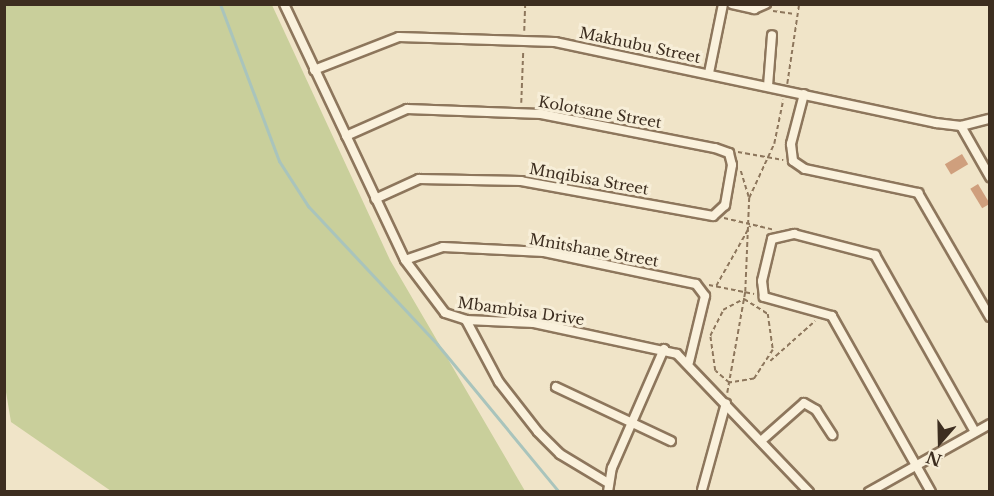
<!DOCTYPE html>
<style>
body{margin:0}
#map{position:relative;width:994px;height:496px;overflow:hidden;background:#f0e4c8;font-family:"Libre Baskerville",serif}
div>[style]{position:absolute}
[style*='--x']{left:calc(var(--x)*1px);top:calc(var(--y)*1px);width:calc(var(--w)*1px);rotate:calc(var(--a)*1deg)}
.green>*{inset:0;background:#c9cf9b}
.stream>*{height:3px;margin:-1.5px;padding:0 1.5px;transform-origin:1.5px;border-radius:1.5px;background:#a9c4bc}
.building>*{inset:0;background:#cf9f7d;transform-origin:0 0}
.path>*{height:1.5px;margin-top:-0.75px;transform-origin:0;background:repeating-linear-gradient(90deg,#8d765c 0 4.5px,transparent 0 7.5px)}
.roads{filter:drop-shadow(2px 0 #8d765c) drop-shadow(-2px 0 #8d765c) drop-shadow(0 2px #8d765c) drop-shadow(0 -2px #8d765c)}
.minor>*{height:8px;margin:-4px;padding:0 4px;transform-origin:4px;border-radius:4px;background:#faf1dc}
span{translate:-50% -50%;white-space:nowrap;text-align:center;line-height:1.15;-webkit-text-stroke:6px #f7eed8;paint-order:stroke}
.street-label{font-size:15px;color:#3d2e20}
.frame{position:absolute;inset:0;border:6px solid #3d2e20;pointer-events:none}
.north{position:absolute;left:910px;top:412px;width:60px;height:60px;-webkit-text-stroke:4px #f7eed8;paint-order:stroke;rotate:200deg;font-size:16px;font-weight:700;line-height:24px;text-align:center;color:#3d2e20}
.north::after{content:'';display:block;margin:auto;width:21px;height:27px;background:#3d2e20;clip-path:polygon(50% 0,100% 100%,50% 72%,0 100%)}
</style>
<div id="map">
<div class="green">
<div style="clip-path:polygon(5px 5px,272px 5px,390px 260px,525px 491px,111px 491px,11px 422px,4px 380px)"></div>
</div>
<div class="stream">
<div style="--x:220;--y:4;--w:168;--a:69.4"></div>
<div style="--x:279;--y:161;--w:54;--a:57.2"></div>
<div style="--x:308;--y:206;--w:189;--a:46.9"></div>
<div style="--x:437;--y:344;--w:192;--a:50.5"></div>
</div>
<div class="building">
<div style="left:962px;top:154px;width:12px;height:20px;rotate:59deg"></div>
<div style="left:978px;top:184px;width:23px;height:9px;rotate:59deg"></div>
</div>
<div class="path">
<div style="--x:773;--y:11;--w:22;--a:8"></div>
<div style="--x:524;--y:31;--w:27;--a:-88"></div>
<div style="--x:787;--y:84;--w:81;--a:-81.5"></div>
<div style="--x:521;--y:103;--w:52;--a:-87.8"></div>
<div style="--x:738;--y:152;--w:46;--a:10.1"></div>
<div style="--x:741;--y:171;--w:27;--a:73"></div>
<div style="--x:724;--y:218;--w:52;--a:13.2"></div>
<div style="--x:709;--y:285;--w:46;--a:11.3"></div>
<div style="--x:716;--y:286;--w:69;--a:-60.5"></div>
<div style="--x:744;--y:299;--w:28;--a:32"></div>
<div style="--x:768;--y:314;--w:36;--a:82"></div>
<div style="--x:773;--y:350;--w:35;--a:123"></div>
<div style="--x:754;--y:379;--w:25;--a:171"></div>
<div style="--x:729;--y:383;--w:18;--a:-139"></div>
<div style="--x:715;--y:371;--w:35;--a:-98"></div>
<div style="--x:710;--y:336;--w:29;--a:-63"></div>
<div style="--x:723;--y:310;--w:24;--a:-28"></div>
<div style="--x:770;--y:361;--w:60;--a:-41.6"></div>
<div style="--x:727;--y:393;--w:103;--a:-79.9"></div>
<div style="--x:745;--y:292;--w:94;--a:-87.6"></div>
<div style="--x:749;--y:198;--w:60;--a:-65.2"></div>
<div style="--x:774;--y:144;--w:45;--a:-78.4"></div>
</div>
<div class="roads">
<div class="minor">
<div style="--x:284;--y:4;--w:283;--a:64.7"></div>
<div style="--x:405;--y:260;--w:66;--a:53"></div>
<div style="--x:445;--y:313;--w:22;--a:18"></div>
<div style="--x:466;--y:320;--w:68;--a:2.5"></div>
<div style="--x:534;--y:323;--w:146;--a:12.2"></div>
<div style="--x:677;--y:354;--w:191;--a:46.3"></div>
<div style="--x:732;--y:4;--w:23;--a:13"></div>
<div style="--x:754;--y:9;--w:13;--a:-23"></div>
<div style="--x:314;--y:70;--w:91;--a:-21.2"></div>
<div style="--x:399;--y:37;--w:156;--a:1.8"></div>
<div style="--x:555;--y:42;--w:390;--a:12"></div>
<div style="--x:936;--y:123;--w:25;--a:7"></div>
<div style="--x:961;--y:126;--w:30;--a:-14"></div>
<div style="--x:709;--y:73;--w:70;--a:-78.5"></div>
<div style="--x:768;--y:86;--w:51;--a:-85.5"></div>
<div style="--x:804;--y:94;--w:52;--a:104.6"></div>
<div style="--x:791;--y:144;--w:17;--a:83"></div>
<div style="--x:793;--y:161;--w:14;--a:34"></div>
<div style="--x:805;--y:169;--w:116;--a:12"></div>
<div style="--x:918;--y:193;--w:143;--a:59.9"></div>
<div style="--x:961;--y:126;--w:59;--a:60.4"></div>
<div style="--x:346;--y:136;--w:67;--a:-23.9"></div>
<div style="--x:407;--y:109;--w:134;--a:2.1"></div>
<div style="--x:541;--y:114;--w:177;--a:11.1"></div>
<div style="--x:715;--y:148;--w:15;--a:20"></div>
<div style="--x:729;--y:153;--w:12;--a:76"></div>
<div style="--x:732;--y:165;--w:41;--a:99.9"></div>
<div style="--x:725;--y:205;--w:16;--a:137"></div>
<div style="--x:713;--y:216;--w:195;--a:-169.7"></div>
<div style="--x:521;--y:181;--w:102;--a:-178.9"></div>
<div style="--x:419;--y:179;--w:48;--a:155.6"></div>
<div style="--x:405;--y:260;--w:40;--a:-18.9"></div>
<div style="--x:443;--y:247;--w:101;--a:2.8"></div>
<div style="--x:544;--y:252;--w:155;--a:11.9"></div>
<div style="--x:696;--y:284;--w:15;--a:53"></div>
<div style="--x:705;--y:296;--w:68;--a:103.6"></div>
<div style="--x:466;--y:320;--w:70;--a:62"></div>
<div style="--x:499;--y:382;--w:63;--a:52"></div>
<div style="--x:538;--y:432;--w:31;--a:45"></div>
<div style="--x:560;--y:454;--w:56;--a:31.1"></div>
<div style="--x:556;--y:387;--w:127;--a:25.2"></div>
<div style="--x:761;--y:441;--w:57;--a:-41.5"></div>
<div style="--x:804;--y:403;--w:14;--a:30"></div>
<div style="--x:816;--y:410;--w:30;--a:57"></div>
<div style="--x:702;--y:490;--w:90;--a:-74.6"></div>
<div style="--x:608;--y:492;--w:24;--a:-81"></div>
<div style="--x:612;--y:468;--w:130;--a:-66.4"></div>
<div style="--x:869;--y:492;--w:139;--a:-29.3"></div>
<div style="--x:931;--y:492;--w:202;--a:-119.4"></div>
<div style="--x:832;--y:316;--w:71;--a:-164.4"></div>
<div style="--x:764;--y:297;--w:16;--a:-97"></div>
<div style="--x:762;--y:281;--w:43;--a:-76.6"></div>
<div style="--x:772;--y:239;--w:23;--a:-13"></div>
<div style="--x:794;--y:234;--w:84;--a:14.5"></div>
<div style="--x:875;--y:255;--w:203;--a:60.5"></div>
</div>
</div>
<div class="street-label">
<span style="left:640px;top:45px;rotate:12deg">Makhubu Street</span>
<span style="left:600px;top:112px;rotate:10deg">Kolotsane Street</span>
<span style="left:589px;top:179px;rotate:10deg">Mnqibisa Street</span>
<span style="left:594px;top:250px;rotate:10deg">Mnitshane Street</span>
<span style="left:521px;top:311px;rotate:8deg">Mbambisa Drive</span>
</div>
<div class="frame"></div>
<div class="north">N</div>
</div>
